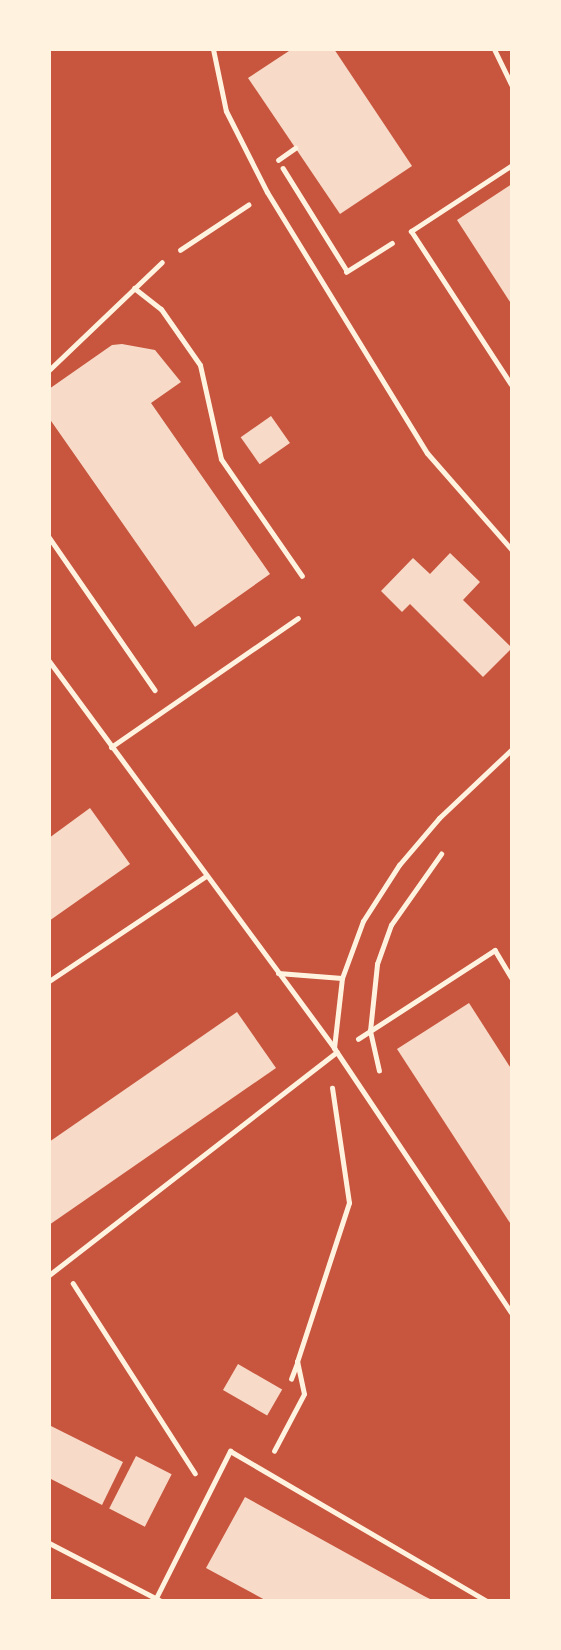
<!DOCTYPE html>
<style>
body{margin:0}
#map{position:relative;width:561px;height:1650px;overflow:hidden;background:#c8553d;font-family:"DejaVu Sans",sans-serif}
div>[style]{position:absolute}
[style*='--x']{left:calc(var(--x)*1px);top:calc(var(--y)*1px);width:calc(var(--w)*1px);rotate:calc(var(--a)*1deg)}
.building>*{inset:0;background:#f7dbc8;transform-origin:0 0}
.path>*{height:4.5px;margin:-2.25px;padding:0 2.25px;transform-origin:2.25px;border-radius:2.25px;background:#fff3e0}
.service>*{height:5px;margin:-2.5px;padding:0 2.5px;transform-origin:2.5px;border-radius:2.5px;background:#fff3e0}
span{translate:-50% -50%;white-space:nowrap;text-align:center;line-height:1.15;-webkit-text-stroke:6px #fff3e0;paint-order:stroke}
.frame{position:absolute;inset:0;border:51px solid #fff3e0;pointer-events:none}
</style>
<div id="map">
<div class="building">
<div style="clip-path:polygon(292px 49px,334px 49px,412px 166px,340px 214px,248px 78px)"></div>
<div style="clip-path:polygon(512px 184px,512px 305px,457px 220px)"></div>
<div style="clip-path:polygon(122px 344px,155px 350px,181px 382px,151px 403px,270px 574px,195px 627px,49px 418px,49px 389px,112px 345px)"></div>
<div style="left:271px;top:416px;width:33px;height:37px;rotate:55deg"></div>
<div style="clip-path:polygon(450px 553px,480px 582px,463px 600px,512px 648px,483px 677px,410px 604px,402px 612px,381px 591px,413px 558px,430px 574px)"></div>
<div style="clip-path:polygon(90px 808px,130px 864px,49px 921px,49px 838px)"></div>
<div style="clip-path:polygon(469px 1003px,512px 1070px,512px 1226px,397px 1049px)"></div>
<div style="clip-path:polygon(237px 1012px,276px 1068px,49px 1225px,49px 1142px)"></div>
<div style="left:238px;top:1364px;width:51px;height:30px;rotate:30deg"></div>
<div style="clip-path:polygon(49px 1425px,123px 1462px,102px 1505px,49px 1478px)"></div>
<div style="left:136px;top:1456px;width:40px;height:59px;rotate:27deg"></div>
<div style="clip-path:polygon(245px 1497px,424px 1596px,434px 1601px,267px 1601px,206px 1568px)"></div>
</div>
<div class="path">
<div style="--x:278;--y:160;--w:21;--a:-35"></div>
<div style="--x:283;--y:168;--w:121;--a:58.1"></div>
<div style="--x:180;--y:250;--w:82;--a:-33.5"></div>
<div style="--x:346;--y:272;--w:54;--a:-32.2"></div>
<div style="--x:49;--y:537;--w:186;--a:55.3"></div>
<div style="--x:358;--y:1039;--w:163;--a:-33"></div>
<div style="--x:495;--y:950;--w:33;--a:59"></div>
<div style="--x:379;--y:1071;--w:41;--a:-102.7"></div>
<div style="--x:370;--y:1031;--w:67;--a:-84"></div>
<div style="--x:377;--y:964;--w:41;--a:-70.3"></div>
<div style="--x:391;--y:925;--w:87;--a:-54.8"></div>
<div style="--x:73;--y:1283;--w:226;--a:57.3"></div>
<div style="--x:291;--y:1379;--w:17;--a:-69"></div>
<div style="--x:274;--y:1451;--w:64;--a:-62.2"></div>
<div style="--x:304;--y:1394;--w:33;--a:-102"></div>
<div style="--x:297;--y:1362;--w:167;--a:-71.9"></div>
<div style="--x:349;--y:1203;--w:116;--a:-98.4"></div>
</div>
<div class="service">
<div style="--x:213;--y:49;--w:63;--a:78.2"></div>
<div style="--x:226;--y:111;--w:91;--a:63.2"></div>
<div style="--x:267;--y:192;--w:306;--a:58.5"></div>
<div style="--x:427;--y:453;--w:129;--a:48.8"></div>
<div style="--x:494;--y:49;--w:41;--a:64.1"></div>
<div style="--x:512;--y:165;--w:121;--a:146.8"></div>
<div style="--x:411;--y:231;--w:185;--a:56.9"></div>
<div style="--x:134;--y:288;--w:34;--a:38"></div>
<div style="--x:161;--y:309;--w:68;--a:55.1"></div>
<div style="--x:200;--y:365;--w:96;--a:77.4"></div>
<div style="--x:221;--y:459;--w:142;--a:55.3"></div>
<div style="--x:49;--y:370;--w:156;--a:-43.7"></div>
<div style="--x:49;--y:661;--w:481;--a:53.6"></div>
<div style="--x:334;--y:1048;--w:320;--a:56.2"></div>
<div style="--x:111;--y:747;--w:227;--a:-34.6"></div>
<div style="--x:278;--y:973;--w:64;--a:4.5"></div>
<div style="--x:342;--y:978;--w:61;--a:-69.8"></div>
<div style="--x:363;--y:921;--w:67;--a:-57.3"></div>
<div style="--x:399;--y:865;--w:62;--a:-49.6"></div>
<div style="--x:439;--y:818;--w:100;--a:-43.4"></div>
<div style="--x:49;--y:981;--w:189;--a:-33.8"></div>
<div style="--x:334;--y:1048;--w:70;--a:-83.5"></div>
<div style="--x:49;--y:1275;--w:364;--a:-37.8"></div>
<div style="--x:49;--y:1543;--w:126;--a:27.4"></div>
<div style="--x:156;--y:1598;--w:165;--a:-63.3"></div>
<div style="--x:230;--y:1451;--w:298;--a:30.3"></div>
</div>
<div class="frame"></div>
</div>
